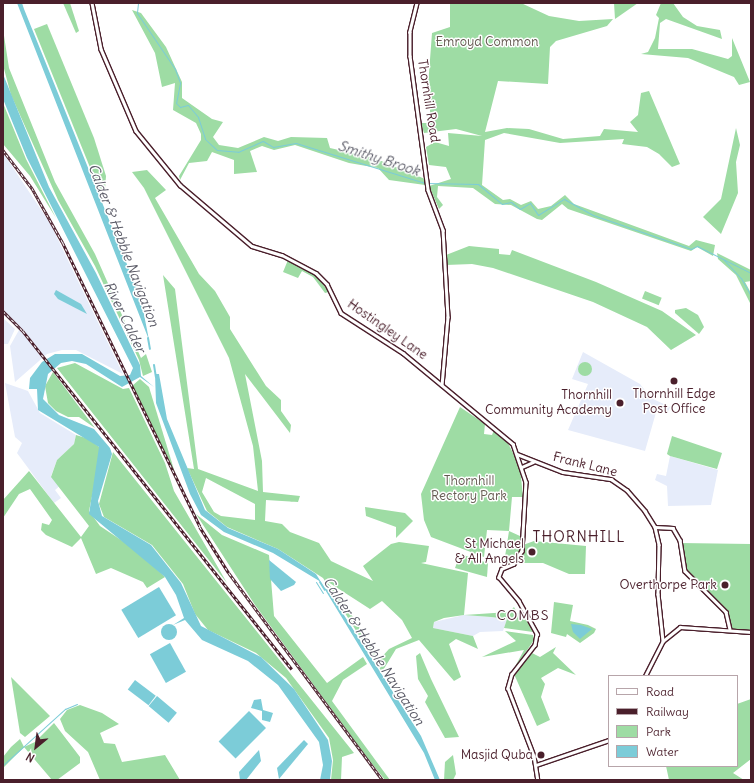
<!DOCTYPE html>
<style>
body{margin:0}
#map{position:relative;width:754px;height:783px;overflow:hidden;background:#fff;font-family:Delius,sans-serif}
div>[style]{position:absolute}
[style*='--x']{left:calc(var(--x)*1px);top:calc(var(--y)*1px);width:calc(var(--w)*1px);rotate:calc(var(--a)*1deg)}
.built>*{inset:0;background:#e6ecfa}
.green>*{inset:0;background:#9edca4;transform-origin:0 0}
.round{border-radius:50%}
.water>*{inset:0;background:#7cccd8;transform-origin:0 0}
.stream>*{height:1px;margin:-0.5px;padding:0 0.5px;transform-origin:0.5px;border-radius:0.5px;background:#7cccd8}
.canal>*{height:2px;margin:-1px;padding:0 1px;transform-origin:1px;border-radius:1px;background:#7cccd8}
.roads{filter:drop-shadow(1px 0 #4a1f2b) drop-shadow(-1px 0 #4a1f2b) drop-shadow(0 1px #4a1f2b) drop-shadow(0 -1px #4a1f2b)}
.secondary>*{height:2.5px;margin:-1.25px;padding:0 1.25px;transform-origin:1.25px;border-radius:1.25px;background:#fff}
.rail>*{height:2.5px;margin-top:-1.25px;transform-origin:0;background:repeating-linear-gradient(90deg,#fff 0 3px,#4a1f2b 0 6px);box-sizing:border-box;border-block:1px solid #4a1f2b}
.dots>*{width:11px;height:11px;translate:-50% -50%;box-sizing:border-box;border:2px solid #fff;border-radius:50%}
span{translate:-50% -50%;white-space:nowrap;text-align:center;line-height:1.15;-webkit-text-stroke:3px #fff;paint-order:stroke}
.park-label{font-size:13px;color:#63584f}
.street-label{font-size:13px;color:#4a1f2b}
.poi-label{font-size:13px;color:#4a1f2b}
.right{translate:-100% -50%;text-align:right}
.water-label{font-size:14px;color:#5c5c68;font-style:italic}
.neighbourhood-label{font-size:14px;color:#4a1f2b;letter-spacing:1px}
.quarter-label{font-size:15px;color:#4a1f2b;letter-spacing:1px}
.frame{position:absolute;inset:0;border:4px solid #4a1f2b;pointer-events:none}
.legend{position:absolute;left:608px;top:675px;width:130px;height:92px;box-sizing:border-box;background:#fff;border:1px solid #b7a5aa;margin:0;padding:5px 7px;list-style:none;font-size:12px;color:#4a1f2b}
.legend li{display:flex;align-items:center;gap:8px;height:20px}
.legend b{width:20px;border:1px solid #b7a5aa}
.north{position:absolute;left:16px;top:727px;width:40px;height:40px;-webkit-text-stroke:3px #fff;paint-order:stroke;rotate:209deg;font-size:11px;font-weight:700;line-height:16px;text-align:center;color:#4a1f2b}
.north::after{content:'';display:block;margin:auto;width:14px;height:18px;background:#4a1f2b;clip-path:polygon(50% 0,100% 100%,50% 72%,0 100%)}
</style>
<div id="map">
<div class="built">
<div style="clip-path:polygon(3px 153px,50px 223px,123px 374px,76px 350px,62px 350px,47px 354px,15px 382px,10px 346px,19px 330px,3px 314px)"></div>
<div style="clip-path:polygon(3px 318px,15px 329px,8px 344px,3px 344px)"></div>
<div style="clip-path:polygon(583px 352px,640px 384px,651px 398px,670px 407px,668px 412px,657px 409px,645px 451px,568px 430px,588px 384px,572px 379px)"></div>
<div style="clip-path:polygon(5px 383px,28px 391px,40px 413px,76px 435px,74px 444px,57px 460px,51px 476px,61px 485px,55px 490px,61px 498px,54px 503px,17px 453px,22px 443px,15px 437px)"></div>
<div style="clip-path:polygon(670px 456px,718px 470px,711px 505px,668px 506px,667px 486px,655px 480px,657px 474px,666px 476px)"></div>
<div style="clip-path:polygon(464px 615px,491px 617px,507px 619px,503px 631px,480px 632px,473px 636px,433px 628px,434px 622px)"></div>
</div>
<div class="green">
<div style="clip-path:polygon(63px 3px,70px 3px,79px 31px,76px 33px)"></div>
<div style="clip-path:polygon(450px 3px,521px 3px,549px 16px,579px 21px,613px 19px,607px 26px,556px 41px,550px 47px,548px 84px,498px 81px,485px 132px,507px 128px,529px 129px,563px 139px,600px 136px,604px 129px,638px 132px,630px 122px,638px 115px,641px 93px,649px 91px,680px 164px,672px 167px,659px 154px,647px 147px,622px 144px,624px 139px,560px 143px,504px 133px,485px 140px,482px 185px,503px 200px,510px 199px,521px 205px,531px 201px,538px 209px,551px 206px,565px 195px,574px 204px,689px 246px,696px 240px,715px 245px,713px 256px,697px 247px,691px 251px,568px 209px,562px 204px,542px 220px,537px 219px,511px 205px,495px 204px,473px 188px,438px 186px,437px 197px,443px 205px,439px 209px,429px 186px,451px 179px,446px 167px,429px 165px,426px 147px,435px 142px,449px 146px,448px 133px,482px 136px,456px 129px,424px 133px,421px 123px,431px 123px,428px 86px,432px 33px,450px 27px)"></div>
<div style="clip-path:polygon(614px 3px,638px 3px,615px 19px)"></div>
<div style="clip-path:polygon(661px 3px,673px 3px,683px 17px,697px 26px,720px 30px,722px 39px,666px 19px,660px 23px,658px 49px,692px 49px,728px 59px,732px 56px,732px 38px,750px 82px,739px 85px,734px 77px,688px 58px,641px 54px,648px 52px,655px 38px,659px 18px,656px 15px)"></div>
<div style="clip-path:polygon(132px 10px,141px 13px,166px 47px,182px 82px,182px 98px,212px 119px,223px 122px,213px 137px,219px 145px,238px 148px,264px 137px,278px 141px,291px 137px,327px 138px,330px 148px,374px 158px,425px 179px,425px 185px,389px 180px,378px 168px,349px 163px,295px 145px,274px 150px,262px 146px,250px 151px,257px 172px,234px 174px,234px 160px,212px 152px,207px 161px,189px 163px,180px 180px,179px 176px,201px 140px,201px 134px,196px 123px,173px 110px,175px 83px,162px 87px,155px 53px)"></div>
<div style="clip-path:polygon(47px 24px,94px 138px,106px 176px,104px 202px,34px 29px)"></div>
<div style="clip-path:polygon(3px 29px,9px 68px,55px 182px,95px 254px,141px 358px,146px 354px,152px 372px,143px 376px,139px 360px,95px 266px,58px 200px,11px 95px,3px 65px)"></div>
<div style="clip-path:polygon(3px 103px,26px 159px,56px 218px,30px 176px,3px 144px)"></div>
<div style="clip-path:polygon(736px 128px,740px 145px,736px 162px,738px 193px,721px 234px,703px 217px,721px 199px)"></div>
<div style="clip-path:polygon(evenodd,147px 170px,166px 190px,155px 198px,199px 274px,215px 291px,230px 317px,230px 329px,266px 386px,281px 400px,281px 411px,291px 425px,290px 433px,245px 374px,262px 461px,263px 492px,300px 496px,298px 502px,266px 500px,265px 521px,282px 524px,290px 532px,319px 543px,331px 561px,373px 581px,363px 566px,391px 544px,399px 542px,429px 546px,426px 562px,421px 563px,468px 573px,464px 615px,509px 612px,514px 607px,517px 613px,524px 612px,533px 632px,504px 628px,507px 619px,491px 617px,464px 615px,444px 618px,434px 622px,433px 628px,473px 636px,478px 649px,456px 639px,449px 644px,461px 677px,454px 681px,419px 640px,396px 649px,382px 672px,323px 578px,278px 549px,227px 527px,207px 511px,187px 468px,194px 469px,163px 275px,175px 289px,198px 469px,258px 491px,253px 446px,229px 358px,144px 188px,132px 172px,147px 170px,206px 478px,255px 504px,255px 520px,221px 516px,214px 512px,202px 492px,206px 478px,147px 170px,325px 580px,370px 609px,382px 601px,402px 620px,412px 638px,389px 649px,379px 660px,342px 599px,325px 580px)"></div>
<div style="clip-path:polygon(469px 246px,499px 249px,499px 254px,510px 255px,512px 250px,596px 282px,662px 311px,696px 335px,671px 350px,647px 327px,593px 302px,493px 268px,472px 264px,446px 265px,446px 255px)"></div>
<div style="clip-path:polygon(717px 253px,751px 270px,751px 281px,745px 282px,751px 293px,751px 305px,736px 275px,718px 259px)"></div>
<div style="clip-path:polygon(288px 260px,316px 275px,329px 292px,325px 293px,313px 277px,302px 271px,298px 278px,283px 272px)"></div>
<div style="left:645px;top:291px;width:18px;height:8px;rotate:22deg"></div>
<div style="clip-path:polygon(686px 308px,698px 315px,704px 327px,699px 334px,675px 313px,675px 310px)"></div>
<div class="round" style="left:578px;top:362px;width:14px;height:14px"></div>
<div style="clip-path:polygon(75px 363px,123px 389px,129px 388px,165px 463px,174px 491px,227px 583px,57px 368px)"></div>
<div style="clip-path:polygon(53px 372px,95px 428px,79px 417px,68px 417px,56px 411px,48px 403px,45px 386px)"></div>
<div style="clip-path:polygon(140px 379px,149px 387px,175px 473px,132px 386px)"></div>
<div style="clip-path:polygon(460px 407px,485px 424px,484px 434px,492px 435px,494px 430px,505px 437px,520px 467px,523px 497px,512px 497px,509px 531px,520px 536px,520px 553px,509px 564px,504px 563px,509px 531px,487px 530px,484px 557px,431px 537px,424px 520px,421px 494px)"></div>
<div style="clip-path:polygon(76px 435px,89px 439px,99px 447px,100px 457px,89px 511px,100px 526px,136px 550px,165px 577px,147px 588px,143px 582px,111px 568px,96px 574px,81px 538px,72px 547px,46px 535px,41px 530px,42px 523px,49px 525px,52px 520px,30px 489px,19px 494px,3px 518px,3px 500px,29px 471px,81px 537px,89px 526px,51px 477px,57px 460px,74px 444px)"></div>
<div style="clip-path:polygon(672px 436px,722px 453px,717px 469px,670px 456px,667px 454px)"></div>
<div style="clip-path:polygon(113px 452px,354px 753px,342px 757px,341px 780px,331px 780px,333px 760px,329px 738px,286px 678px,256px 653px,208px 630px,195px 614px,183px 584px,152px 545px,104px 517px,99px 504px)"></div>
<div style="clip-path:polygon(365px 507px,405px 513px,413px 521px,396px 538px,396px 527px,366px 516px)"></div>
<div style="clip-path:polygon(196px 514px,222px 535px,269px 555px,274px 616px,327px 683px,363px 657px,367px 664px,343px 680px,332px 701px,390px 780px,385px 780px,365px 755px,255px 605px)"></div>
<div style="clip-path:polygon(534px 541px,586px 546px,585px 574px,569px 574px,543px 563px,517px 563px,523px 545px)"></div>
<div style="clip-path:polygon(680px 543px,751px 544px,751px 632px,730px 629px,726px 612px,685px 571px)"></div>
<div style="clip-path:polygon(460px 554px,488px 563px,487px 577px,455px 568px)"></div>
<div style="clip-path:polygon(554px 602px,573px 605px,570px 621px,588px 625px,596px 629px,594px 633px,580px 643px,567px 634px,566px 637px,551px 633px)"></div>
<div style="clip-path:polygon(505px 631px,533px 635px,534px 640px,511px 674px,524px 650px,482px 657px,516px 641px)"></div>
<div style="clip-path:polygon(556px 647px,553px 653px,576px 675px,558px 668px,541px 678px,545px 684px,541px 697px,550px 720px,537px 726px,514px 674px,530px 652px,540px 657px)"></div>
<div style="clip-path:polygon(420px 653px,431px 679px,459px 737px,445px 738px,425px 702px,428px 696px,418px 679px,416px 656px)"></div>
<div style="clip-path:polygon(11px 677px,50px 716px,25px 737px,20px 733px)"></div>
<div style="clip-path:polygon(751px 699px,751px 759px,733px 773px,744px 780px,669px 780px,666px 766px,737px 766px,737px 704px)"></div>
<div style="clip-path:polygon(80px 705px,102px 713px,119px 724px,100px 733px,104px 743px,115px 744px,122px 762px,165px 755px,180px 780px,100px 780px,88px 752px,65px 731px,60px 719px,67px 710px)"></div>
<div style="clip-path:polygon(54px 723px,80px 757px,80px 763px,57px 780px,52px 780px,24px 747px,3px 768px,3px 757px,11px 747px,20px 739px,24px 747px,35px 742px)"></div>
<div style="clip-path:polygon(453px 755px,456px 774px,453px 780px,444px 780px,445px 762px)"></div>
</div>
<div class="water">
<div style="clip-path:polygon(17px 3px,22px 3px,24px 9px,141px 299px,149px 340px)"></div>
<div style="clip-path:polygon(3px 74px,49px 187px,96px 273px,140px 365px,141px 376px,154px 387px,140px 377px,122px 387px,86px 364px,72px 361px,61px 363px,48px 374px,43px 399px,59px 415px,94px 429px,110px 448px,112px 454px,98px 501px,102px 516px,151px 545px,181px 583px,201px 626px,261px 657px,294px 689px,328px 740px,332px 761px,330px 780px,320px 780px,323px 765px,319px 742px,278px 685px,248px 661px,202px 640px,185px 620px,173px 625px,184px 618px,176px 595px,165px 577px,89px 514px,99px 447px,38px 410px,37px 389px,29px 389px,30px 378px,42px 362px,55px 354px,82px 354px,120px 376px,130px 375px,133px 368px,27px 158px,3px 99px)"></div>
<div style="clip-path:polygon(56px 290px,81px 304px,87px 314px,58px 299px,54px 294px)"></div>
<div style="clip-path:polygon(155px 374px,159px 374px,167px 419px,205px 510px,228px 528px,278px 549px,316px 574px,321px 582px,273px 553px,224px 532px,201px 515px,190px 494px,156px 403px)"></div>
<div style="clip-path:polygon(269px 560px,296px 582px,294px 585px,281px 591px,270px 579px)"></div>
<div style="left:159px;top:587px;width:33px;height:44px;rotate:59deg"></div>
<div style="clip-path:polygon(324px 588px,328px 590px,421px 736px,440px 780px,435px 780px,424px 753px)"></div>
<div style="clip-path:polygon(571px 624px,581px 625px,592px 629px,580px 639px,573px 632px)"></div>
<div class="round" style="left:161px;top:624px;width:16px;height:16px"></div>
<div style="left:170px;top:643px;width:33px;height:23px;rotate:61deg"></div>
<div style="left:135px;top:680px;width:26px;height:12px;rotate:37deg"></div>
<div style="left:157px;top:696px;width:26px;height:13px;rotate:40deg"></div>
<div style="clip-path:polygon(261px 699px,263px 710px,273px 713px,270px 722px,262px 720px,262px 711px,251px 708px,254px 700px)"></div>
<div style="left:249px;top:711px;width:24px;height:43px;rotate:45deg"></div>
<div style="clip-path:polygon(304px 740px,308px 744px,279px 779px,277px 768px)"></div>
<div style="clip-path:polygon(259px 750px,261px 761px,246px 780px,240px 780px,239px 772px)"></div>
</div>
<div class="stream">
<div style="--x:138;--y:3;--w:10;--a:96"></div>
<div style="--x:137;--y:13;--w:68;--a:55.8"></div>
<div style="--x:175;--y:69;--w:15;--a:70"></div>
<div style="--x:180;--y:83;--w:20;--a:101"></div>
<div style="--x:176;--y:103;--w:6;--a:45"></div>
<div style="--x:180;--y:107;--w:8;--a:-14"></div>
<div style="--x:188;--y:105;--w:16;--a:50"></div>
<div style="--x:198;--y:117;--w:23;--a:72"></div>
<div style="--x:205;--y:139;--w:16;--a:43"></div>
<div style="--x:217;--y:150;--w:21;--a:5"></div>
<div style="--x:238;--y:152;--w:27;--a:-24"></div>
<div style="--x:263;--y:141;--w:12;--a:31"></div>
<div style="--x:273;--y:147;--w:23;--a:-10"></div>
<div style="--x:296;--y:143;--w:135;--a:17.2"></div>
<div style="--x:425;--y:183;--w:53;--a:1.1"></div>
<div style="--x:478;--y:184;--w:31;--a:40"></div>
<div style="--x:502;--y:204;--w:9;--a:-13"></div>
<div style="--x:511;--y:202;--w:11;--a:38"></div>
<div style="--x:520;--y:209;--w:12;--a:-31"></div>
<div style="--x:530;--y:203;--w:14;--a:56"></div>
<div style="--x:538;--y:215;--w:31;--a:-32"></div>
<div style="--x:564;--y:199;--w:33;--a:29"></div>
<div style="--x:593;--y:215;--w:104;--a:19.1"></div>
<div style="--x:691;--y:249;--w:7;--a:-27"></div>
<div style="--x:697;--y:246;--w:60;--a:26.6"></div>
<div style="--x:723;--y:259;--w:26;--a:47"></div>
<div style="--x:741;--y:278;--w:21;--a:61"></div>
<div style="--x:316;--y:582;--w:13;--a:58"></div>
<div style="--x:3;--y:765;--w:84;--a:-42.1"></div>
<div style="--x:65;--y:709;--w:13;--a:-23"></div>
</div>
<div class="canal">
<div style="--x:148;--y:338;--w:11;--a:80"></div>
<div style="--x:154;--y:365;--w:12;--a:81"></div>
<div style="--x:320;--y:582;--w:9;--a:58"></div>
</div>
<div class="roads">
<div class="secondary">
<div style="--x:92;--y:3;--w:47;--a:78.9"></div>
<div style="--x:101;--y:49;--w:89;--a:66.9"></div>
<div style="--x:136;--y:131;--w:70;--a:50.8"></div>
<div style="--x:180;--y:185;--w:94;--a:40.3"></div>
<div style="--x:252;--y:246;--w:31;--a:17"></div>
<div style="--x:282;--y:255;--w:38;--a:28"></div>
<div style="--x:316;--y:273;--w:16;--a:45"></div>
<div style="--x:327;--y:284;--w:32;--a:64"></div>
<div style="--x:341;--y:313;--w:74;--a:32.8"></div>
<div style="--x:403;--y:353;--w:143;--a:39.6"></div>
<div style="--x:513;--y:444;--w:40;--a:71.1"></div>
<div style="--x:526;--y:482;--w:69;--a:93.3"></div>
<div style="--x:522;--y:551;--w:15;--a:122"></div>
<div style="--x:514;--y:564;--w:13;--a:157"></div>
<div style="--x:502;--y:569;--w:9;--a:111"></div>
<div style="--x:499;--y:577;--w:31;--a:50"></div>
<div style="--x:519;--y:601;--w:38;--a:61"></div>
<div style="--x:537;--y:634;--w:11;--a:100"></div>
<div style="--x:535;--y:645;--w:37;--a:128"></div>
<div style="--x:512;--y:674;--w:15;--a:106"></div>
<div style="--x:508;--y:688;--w:73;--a:69.1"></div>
<div style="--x:534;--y:756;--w:24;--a:81"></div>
<div style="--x:417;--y:3;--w:30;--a:104"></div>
<div style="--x:410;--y:32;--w:24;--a:90"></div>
<div style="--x:410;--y:56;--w:135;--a:82.3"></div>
<div style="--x:428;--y:190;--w:43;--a:69.4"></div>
<div style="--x:443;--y:230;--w:87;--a:86.7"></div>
<div style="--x:448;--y:317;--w:68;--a:95"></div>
<div style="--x:517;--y:454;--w:49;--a:21.4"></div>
<div style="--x:563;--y:472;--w:49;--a:8.3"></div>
<div style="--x:611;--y:479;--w:19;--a:35"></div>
<div style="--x:627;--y:490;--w:28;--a:49"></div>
<div style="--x:645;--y:511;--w:19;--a:58"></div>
<div style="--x:655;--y:527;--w:18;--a:77"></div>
<div style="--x:659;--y:545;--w:49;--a:91.2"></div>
<div style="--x:658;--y:594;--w:47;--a:83.9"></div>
<div style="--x:522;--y:467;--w:12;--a:-24"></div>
<div style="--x:655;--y:527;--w:18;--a:3"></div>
<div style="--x:673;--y:528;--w:14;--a:60"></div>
<div style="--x:680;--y:540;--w:31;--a:81"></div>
<div style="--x:685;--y:571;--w:58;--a:45"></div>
<div style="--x:726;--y:612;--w:17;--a:77"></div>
<div style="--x:645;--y:676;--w:39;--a:-63"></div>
<div style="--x:663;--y:641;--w:22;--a:-39"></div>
<div style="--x:680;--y:627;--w:71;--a:4"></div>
<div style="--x:536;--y:765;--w:77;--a:-18.9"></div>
</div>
</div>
<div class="rail">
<div style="--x:3;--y:150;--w:48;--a:52.7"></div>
<div style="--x:32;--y:188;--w:63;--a:60.6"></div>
<div style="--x:63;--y:243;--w:315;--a:64.2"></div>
<div style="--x:200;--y:527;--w:54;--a:57.8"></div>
<div style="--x:229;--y:573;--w:258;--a:53.4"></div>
<div style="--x:3;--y:311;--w:28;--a:45"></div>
<div style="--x:23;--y:331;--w:432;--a:51.5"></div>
</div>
<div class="dots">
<div style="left:674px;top:381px;background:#4a1f2b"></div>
<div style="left:620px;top:403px;background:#4a1f2b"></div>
<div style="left:532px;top:552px;background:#4a1f2b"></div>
<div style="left:725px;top:585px;background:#4a1f2b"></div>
<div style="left:541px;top:755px;background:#4a1f2b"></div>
</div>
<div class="park-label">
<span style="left:487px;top:42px">Emroyd Common</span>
<span style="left:469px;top:489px">Thornhill<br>Rectory Park</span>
</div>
<div class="street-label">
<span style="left:428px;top:101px;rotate:81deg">Thornhill Road</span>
<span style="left:387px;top:330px;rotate:35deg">Hostingley Lane</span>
<span style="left:585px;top:465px;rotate:14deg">Frank Lane</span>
</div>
<div class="poi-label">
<span style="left:674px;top:402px">Thornhill Edge<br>Post Office</span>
<span class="right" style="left:612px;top:403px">Thornhill<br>Community Academy</span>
<span class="right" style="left:524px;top:552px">St Michael<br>&amp; All Angels</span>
<span class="right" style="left:717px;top:585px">Overthorpe Park</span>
<span class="right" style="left:533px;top:755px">Masjid Quba</span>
</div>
<div class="water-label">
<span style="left:379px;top:158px;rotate:18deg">Smithy Brook</span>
<span style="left:124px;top:245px;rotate:69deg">Calder &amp; Hebble Navigation</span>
<span style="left:125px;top:317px;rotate:64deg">River Calder</span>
<span style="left:374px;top:651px;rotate:57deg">Calder &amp; Hebble Navigation</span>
</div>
<div class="neighbourhood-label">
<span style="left:523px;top:615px">COMBS</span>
</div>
<div class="quarter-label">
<span style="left:579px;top:537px">THORNHILL</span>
</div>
<div class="frame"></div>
<ul class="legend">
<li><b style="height:5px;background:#fff"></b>Road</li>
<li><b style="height:5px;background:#4a1f2b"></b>Railway</li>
<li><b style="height:11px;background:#9edca4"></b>Park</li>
<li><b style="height:11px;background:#7cccd8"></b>Water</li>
</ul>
<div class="north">N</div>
</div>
